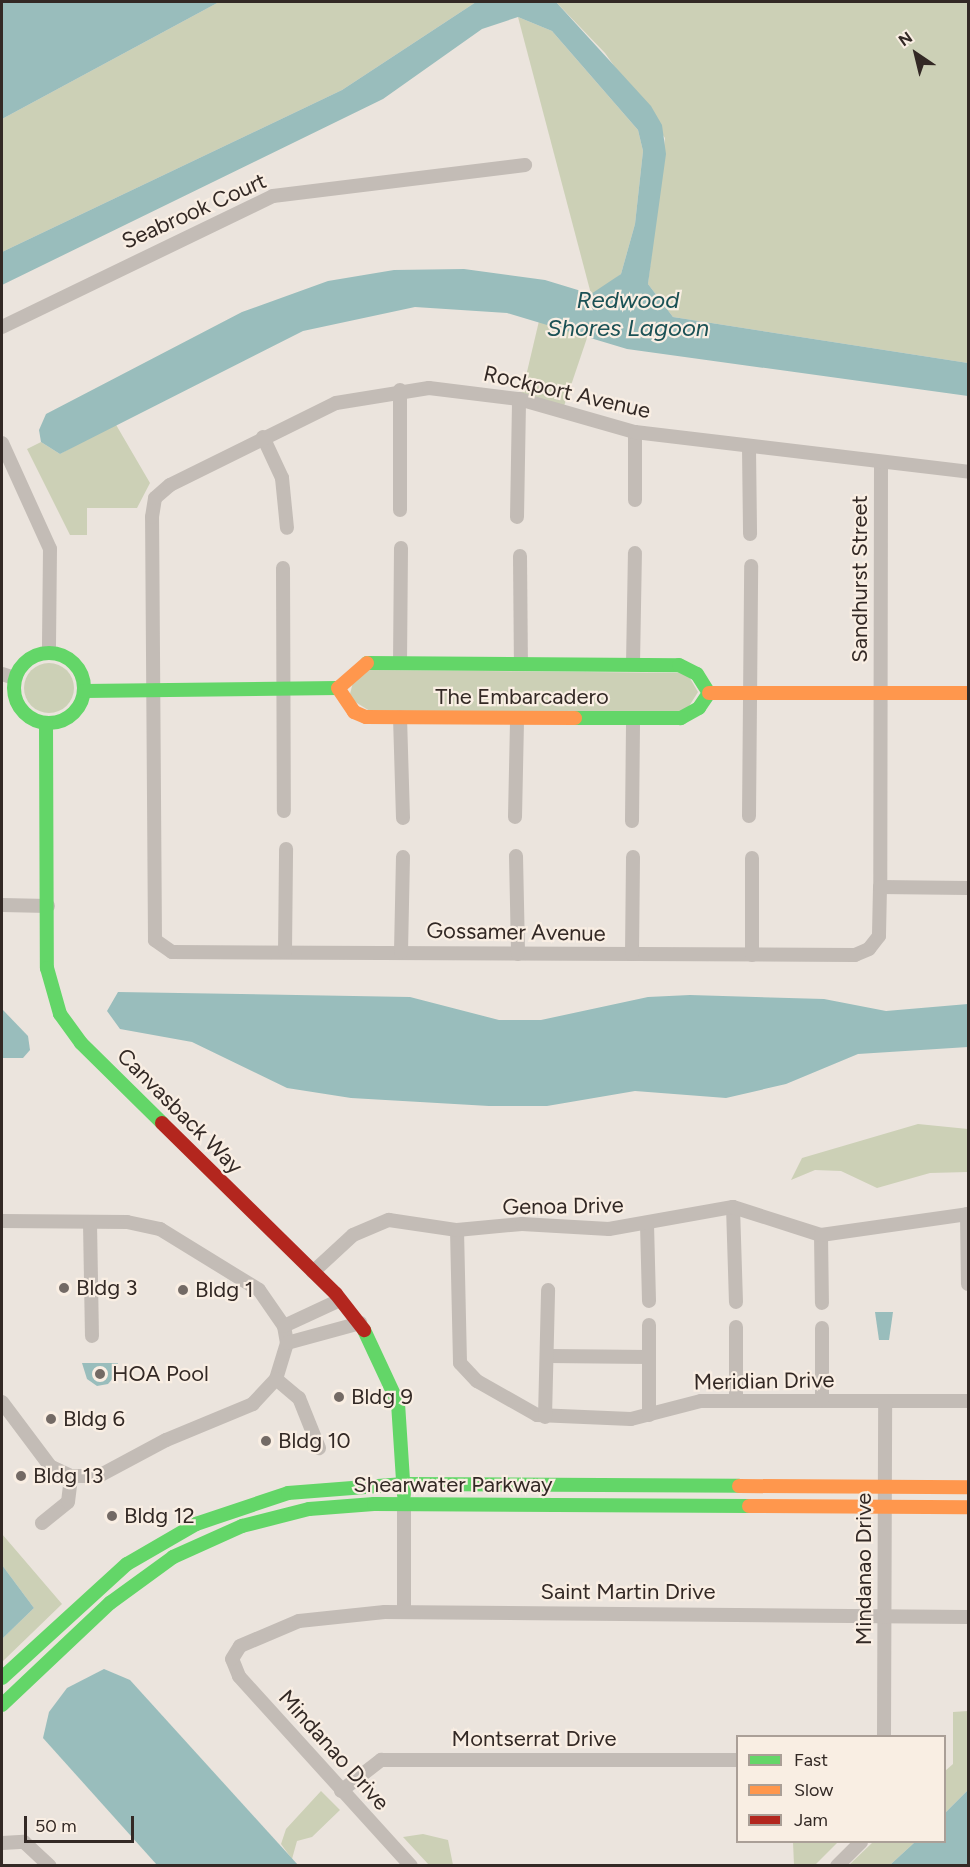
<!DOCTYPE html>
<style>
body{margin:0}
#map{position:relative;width:970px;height:1867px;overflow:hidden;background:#ebe4dd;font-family:Figtree,sans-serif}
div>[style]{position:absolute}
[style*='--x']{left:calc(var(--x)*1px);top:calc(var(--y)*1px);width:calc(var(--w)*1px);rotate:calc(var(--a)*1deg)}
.green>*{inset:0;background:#ccd0b6}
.round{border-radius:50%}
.water>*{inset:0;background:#99bdbc}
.street>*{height:14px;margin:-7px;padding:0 7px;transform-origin:7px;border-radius:7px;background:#c3bcb6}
.fast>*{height:14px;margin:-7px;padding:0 7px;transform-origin:7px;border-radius:7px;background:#63d668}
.fast>.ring{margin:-7px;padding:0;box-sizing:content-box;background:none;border:14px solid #63d668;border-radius:50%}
.slow>*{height:14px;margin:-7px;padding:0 7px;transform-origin:7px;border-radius:7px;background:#ff974d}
.jam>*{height:14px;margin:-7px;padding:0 7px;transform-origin:7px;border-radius:7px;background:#b3261e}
.dots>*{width:16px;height:16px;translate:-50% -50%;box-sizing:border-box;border:3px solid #f9eee3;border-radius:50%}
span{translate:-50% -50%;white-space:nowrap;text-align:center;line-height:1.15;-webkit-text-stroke:4.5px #f9eee3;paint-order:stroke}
.street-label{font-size:22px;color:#332925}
.poi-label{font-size:22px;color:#332925}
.left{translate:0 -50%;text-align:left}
.water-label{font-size:24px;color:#1b5155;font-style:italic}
.frame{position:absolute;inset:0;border:3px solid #332925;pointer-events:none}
.legend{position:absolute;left:736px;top:1735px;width:210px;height:108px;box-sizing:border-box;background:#f9eee3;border:2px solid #aa9f97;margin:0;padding:8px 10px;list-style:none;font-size:18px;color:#332925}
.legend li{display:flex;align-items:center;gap:12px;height:30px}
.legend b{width:30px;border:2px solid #aa9f97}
.north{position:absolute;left:886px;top:24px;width:60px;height:60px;-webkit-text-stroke:4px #f9eee3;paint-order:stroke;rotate:325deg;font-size:16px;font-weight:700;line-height:24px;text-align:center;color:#332925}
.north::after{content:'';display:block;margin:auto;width:21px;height:27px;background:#332925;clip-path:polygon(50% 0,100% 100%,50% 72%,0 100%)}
.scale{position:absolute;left:24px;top:1816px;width:110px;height:27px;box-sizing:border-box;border:3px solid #332925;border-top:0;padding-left:8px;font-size:18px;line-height:21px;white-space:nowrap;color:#332925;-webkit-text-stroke:4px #f9eee3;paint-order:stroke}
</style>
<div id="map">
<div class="green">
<div style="clip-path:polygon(219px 2px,476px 2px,342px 90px,2px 252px,2px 119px)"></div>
<div style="clip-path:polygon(556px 2px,968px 2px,968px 363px,673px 317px,648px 284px,665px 138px,605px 53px)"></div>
<div style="clip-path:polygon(518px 17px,552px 31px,638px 130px,643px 151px,635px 224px,621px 274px,599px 292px,591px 294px)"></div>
<div style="clip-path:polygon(539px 321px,588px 335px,564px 406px,522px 393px)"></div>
<div style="clip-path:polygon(115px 423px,150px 483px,137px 508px,87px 508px,87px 535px,70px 535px,27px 449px,41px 442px,60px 454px)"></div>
<div class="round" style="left:24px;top:663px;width:50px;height:50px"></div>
<div style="clip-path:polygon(362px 670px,687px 673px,698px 692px,686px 711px,373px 713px,349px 698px,355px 674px)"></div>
<div style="clip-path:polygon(918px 1124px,968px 1129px,968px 1172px,930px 1173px,877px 1188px,841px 1171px,815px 1170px,791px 1180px,802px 1158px)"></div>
<div style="clip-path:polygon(2px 1534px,62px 1604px,2px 1662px,2px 1639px,34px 1608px,2px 1565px)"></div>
<div style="clip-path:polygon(968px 1711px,968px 1790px,945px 1813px,945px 1771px,953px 1764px,953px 1712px)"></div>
<div style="clip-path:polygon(321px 1791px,340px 1810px,312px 1837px,297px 1841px,292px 1859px,281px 1844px,286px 1829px)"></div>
<div style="clip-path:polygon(423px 1834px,448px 1840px,453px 1865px,429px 1865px,403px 1837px)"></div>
<div style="clip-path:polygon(793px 1842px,838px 1842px,814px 1866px,794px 1865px)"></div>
<div style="clip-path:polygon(873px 1842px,915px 1842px,890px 1865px,848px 1866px)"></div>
</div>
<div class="water">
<div style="clip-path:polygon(2px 2px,219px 2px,2px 119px)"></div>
<div style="clip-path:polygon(476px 2px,556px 2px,651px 106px,662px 125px,666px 154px,648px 284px,673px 317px,968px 363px,968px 396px,627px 349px,507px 313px,415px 307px,303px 331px,60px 454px,41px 442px,39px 430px,46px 414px,242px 312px,328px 281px,394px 270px,464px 269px,545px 280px,591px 294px,621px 274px,635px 224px,643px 151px,638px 130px,552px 31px,518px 17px,482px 29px,383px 99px,2px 285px,2px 252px,342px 90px)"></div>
<div style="clip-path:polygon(118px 992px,410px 997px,499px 1020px,541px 1020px,648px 997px,690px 995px,824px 999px,886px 1011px,968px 1004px,968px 1047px,858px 1054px,786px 1084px,726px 1098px,635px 1091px,547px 1106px,489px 1106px,351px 1098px,287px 1088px,192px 1042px,120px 1029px,107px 1011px)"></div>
<div style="clip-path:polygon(2px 1009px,28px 1036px,30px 1050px,23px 1058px,2px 1058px)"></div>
<div style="clip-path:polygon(875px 1312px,893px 1312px,889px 1340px,879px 1340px)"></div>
<div style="clip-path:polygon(82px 1363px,118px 1363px,118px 1372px,108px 1384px,97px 1386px,87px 1379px)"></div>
<div style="clip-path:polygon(2px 1565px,34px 1608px,2px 1639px)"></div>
<div style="clip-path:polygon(104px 1669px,130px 1680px,298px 1865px,157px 1865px,43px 1738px,49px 1712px,67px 1688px)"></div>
<div style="clip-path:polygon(968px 1790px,968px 1865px,890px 1865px,915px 1842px,944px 1842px,945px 1813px)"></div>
</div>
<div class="street">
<div style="--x:2;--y:327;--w:301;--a:-25.8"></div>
<div style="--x:273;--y:196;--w:254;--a:-7"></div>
<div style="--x:635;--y:432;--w:68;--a:90"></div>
<div style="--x:263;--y:437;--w:45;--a:65.1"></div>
<div style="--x:282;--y:478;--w:50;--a:84.3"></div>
<div style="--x:2;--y:443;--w:116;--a:65.6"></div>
<div style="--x:50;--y:549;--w:103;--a:90.6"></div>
<div style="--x:749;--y:448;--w:86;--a:89.3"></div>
<div style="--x:881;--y:465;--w:422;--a:90.1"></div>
<div style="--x:880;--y:887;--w:49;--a:91.2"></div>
<div style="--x:879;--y:936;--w:16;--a:128"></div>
<div style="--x:869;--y:949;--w:15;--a:157"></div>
<div style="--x:855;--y:955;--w:683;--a:-179.75"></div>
<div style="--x:172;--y:952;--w:21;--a:-145"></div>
<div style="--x:155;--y:940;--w:423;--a:-90.4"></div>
<div style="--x:152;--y:517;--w:19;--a:-81"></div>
<div style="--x:155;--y:498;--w:20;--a:-41"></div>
<div style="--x:170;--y:485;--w:185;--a:-26.3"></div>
<div style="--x:336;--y:403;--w:94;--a:-9.2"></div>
<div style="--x:429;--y:388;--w:91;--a:7"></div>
<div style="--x:519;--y:399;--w:121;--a:15.9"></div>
<div style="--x:635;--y:432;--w:335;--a:6.8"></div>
<div style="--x:400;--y:510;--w:120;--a:-90"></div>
<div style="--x:517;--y:517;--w:118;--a:-89"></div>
<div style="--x:520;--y:556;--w:107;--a:89.5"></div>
<div style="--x:283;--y:568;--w:243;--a:89.8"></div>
<div style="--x:400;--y:663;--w:115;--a:-89.5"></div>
<div style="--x:633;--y:664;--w:111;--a:-89"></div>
<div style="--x:2;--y:674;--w:13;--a:18"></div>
<div style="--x:400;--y:717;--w:101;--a:88.3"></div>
<div style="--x:749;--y:816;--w:250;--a:-89.5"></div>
<div style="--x:515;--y:817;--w:99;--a:-88.8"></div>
<div style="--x:632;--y:821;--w:102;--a:-89.4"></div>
<div style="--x:516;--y:856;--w:98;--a:88.8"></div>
<div style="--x:752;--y:858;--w:97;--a:90"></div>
<div style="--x:880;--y:887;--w:88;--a:0.7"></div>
<div style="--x:2;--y:905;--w:46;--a:1.2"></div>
<div style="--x:285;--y:952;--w:103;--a:-89.4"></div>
<div style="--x:401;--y:952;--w:95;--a:-88.8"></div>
<div style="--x:632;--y:954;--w:97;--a:-89.4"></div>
<div style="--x:733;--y:1207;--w:95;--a:88.2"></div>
<div style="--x:967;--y:1214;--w:70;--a:89.2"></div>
<div style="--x:2;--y:1221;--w:125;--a:0.5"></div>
<div style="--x:127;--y:1222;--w:34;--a:12"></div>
<div style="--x:160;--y:1229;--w:116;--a:31.6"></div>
<div style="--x:259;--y:1290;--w:44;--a:55.2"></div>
<div style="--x:284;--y:1326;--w:17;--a:80"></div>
<div style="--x:287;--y:1343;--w:38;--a:107"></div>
<div style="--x:276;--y:1379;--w:34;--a:133"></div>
<div style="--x:253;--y:1404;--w:94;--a:157.5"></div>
<div style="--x:166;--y:1440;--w:76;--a:151.8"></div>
<div style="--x:99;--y:1476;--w:28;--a:180"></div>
<div style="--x:71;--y:1476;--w:23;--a:-155"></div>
<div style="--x:50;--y:1466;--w:80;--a:-126.9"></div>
<div style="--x:90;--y:1223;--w:113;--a:89"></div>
<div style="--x:647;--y:1224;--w:77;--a:88.5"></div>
<div style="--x:457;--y:1230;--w:133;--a:88.7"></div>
<div style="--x:460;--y:1363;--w:25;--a:47"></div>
<div style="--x:477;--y:1381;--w:69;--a:29.5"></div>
<div style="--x:537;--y:1415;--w:94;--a:2.4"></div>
<div style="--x:631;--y:1419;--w:72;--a:-14.4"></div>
<div style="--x:701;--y:1401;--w:267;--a:0"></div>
<div style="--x:821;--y:1235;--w:68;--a:89.2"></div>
<div style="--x:313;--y:1272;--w:54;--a:-42.8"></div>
<div style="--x:353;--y:1235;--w:39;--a:-23"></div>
<div style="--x:389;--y:1220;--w:69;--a:8.4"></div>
<div style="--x:457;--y:1230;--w:65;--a:-5.3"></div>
<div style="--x:522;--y:1224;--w:87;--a:3.3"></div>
<div style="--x:609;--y:1229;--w:126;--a:-10.1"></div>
<div style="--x:733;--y:1207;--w:92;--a:17.7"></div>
<div style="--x:821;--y:1235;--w:148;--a:-8.1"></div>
<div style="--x:284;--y:1326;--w:62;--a:-24.9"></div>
<div style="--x:736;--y:1327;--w:73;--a:90"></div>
<div style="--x:822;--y:1328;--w:72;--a:90"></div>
<div style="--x:287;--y:1343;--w:76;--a:-15.3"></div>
<div style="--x:548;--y:1356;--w:100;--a:0.6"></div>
<div style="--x:276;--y:1379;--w:30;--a:40"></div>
<div style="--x:299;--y:1398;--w:54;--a:68.2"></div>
<div style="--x:649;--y:1415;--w:90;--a:-90"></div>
<div style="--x:545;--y:1417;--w:127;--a:-88.6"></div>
<div style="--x:42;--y:1523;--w:33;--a:-39"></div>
<div style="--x:68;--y:1502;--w:26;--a:-83"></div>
<div style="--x:404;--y:1612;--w:108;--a:-90"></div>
<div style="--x:884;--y:1736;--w:334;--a:-89.8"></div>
<div style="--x:341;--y:1791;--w:51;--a:-37.8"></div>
<div style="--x:381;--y:1760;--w:357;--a:0"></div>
<div style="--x:2;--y:1843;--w:22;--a:-3"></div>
<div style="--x:24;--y:1842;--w:35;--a:43"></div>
<div style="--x:411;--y:1866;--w:256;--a:-132.2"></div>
<div style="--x:239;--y:1676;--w:18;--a:-112"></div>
<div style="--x:232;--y:1659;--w:15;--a:-58"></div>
<div style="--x:240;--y:1646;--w:64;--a:-23"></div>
<div style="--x:299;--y:1621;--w:86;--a:-6"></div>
<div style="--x:385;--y:1612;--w:583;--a:0.49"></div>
<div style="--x:837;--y:1866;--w:34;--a:-45"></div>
</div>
<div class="fast">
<div class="ring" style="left:14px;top:653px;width:56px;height:56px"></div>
<div style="--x:367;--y:663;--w:312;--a:0.4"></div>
<div style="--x:679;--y:665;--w:20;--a:27"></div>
<div style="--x:697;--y:674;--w:22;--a:58"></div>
<div style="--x:709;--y:693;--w:18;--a:124"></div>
<div style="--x:699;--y:708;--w:21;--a:151"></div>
<div style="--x:681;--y:718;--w:106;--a:180"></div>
<div style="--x:84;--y:691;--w:254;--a:-0.7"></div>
<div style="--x:46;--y:723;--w:245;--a:89.8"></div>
<div style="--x:47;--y:968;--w:48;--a:74.2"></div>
<div style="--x:60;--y:1014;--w:36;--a:54"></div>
<div style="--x:81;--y:1043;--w:114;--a:44.6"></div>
<div style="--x:364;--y:1330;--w:81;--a:65"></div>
<div style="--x:398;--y:1403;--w:92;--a:86.3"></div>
<div style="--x:2;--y:1678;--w:169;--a:-42.4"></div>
<div style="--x:127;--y:1564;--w:80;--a:-30.1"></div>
<div style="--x:196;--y:1524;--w:97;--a:-18.6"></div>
<div style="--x:288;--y:1493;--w:116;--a:-4.4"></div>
<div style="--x:404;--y:1484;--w:335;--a:0.3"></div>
<div style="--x:2;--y:1705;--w:149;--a:-43.4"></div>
<div style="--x:110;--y:1603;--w:78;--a:-36.1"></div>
<div style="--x:173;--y:1557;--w:76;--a:-24.2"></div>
<div style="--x:242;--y:1526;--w:69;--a:-14.2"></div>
<div style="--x:309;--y:1509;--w:65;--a:-4.4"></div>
<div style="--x:374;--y:1504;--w:375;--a:0.3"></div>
</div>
<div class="slow">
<div style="--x:367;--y:663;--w:38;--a:139"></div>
<div style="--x:338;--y:688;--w:29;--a:56"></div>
<div style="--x:354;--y:712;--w:13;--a:23"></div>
<div style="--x:366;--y:717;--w:209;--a:0.3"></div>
<div style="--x:709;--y:693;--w:259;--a:0"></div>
<div style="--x:739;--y:1486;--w:229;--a:0.3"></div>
<div style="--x:749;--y:1506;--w:219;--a:0.3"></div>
</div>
<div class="jam">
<div style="--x:162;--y:1123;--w:244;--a:44.5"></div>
<div style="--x:336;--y:1294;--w:46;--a:52.1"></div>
</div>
<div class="dots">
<div style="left:64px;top:1288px;background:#736a65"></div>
<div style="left:183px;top:1290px;background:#736a65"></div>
<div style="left:100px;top:1374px;background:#736a65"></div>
<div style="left:339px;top:1397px;background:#736a65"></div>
<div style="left:51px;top:1419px;background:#736a65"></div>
<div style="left:266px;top:1441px;background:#736a65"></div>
<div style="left:21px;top:1476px;background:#736a65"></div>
<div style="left:112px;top:1516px;background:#736a65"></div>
</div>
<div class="street-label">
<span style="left:194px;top:211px;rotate:-24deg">Seabrook Court</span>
<span style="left:567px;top:392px;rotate:13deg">Rockport Avenue</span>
<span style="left:860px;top:579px;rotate:-90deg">Sandhurst Street</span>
<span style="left:522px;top:697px">The Embarcadero</span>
<span style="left:516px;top:932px;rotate:1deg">Gossamer Avenue</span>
<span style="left:180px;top:1111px;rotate:45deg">Canvasback Way</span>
<span style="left:563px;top:1206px;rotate:-1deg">Genoa Drive</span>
<span style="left:764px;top:1381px;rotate:-1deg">Meridian Drive</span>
<span style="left:453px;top:1485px">Shearwater Parkway</span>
<span style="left:864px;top:1569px;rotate:-90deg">Mindanao Drive</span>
<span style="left:628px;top:1592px">Saint Martin Drive</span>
<span style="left:534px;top:1739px">Montserrat Drive</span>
<span style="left:334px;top:1750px;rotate:48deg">Mindanao Drive</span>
</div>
<div class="poi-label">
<span class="left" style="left:76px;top:1288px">Bldg 3</span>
<span class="left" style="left:195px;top:1290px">Bldg 1</span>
<span class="left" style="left:112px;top:1374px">HOA Pool</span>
<span class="left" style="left:351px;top:1397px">Bldg 9</span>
<span class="left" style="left:63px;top:1419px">Bldg 6</span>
<span class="left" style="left:278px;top:1441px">Bldg 10</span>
<span class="left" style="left:33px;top:1476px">Bldg 13</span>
<span class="left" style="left:124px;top:1516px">Bldg 12</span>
</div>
<div class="water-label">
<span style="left:628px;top:314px">Redwood<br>Shores Lagoon</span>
</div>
<div class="frame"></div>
<ul class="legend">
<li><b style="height:8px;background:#63d668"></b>Fast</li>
<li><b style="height:8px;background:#ff974d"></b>Slow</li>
<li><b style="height:8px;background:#b3261e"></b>Jam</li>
</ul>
<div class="north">N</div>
<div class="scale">50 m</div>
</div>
